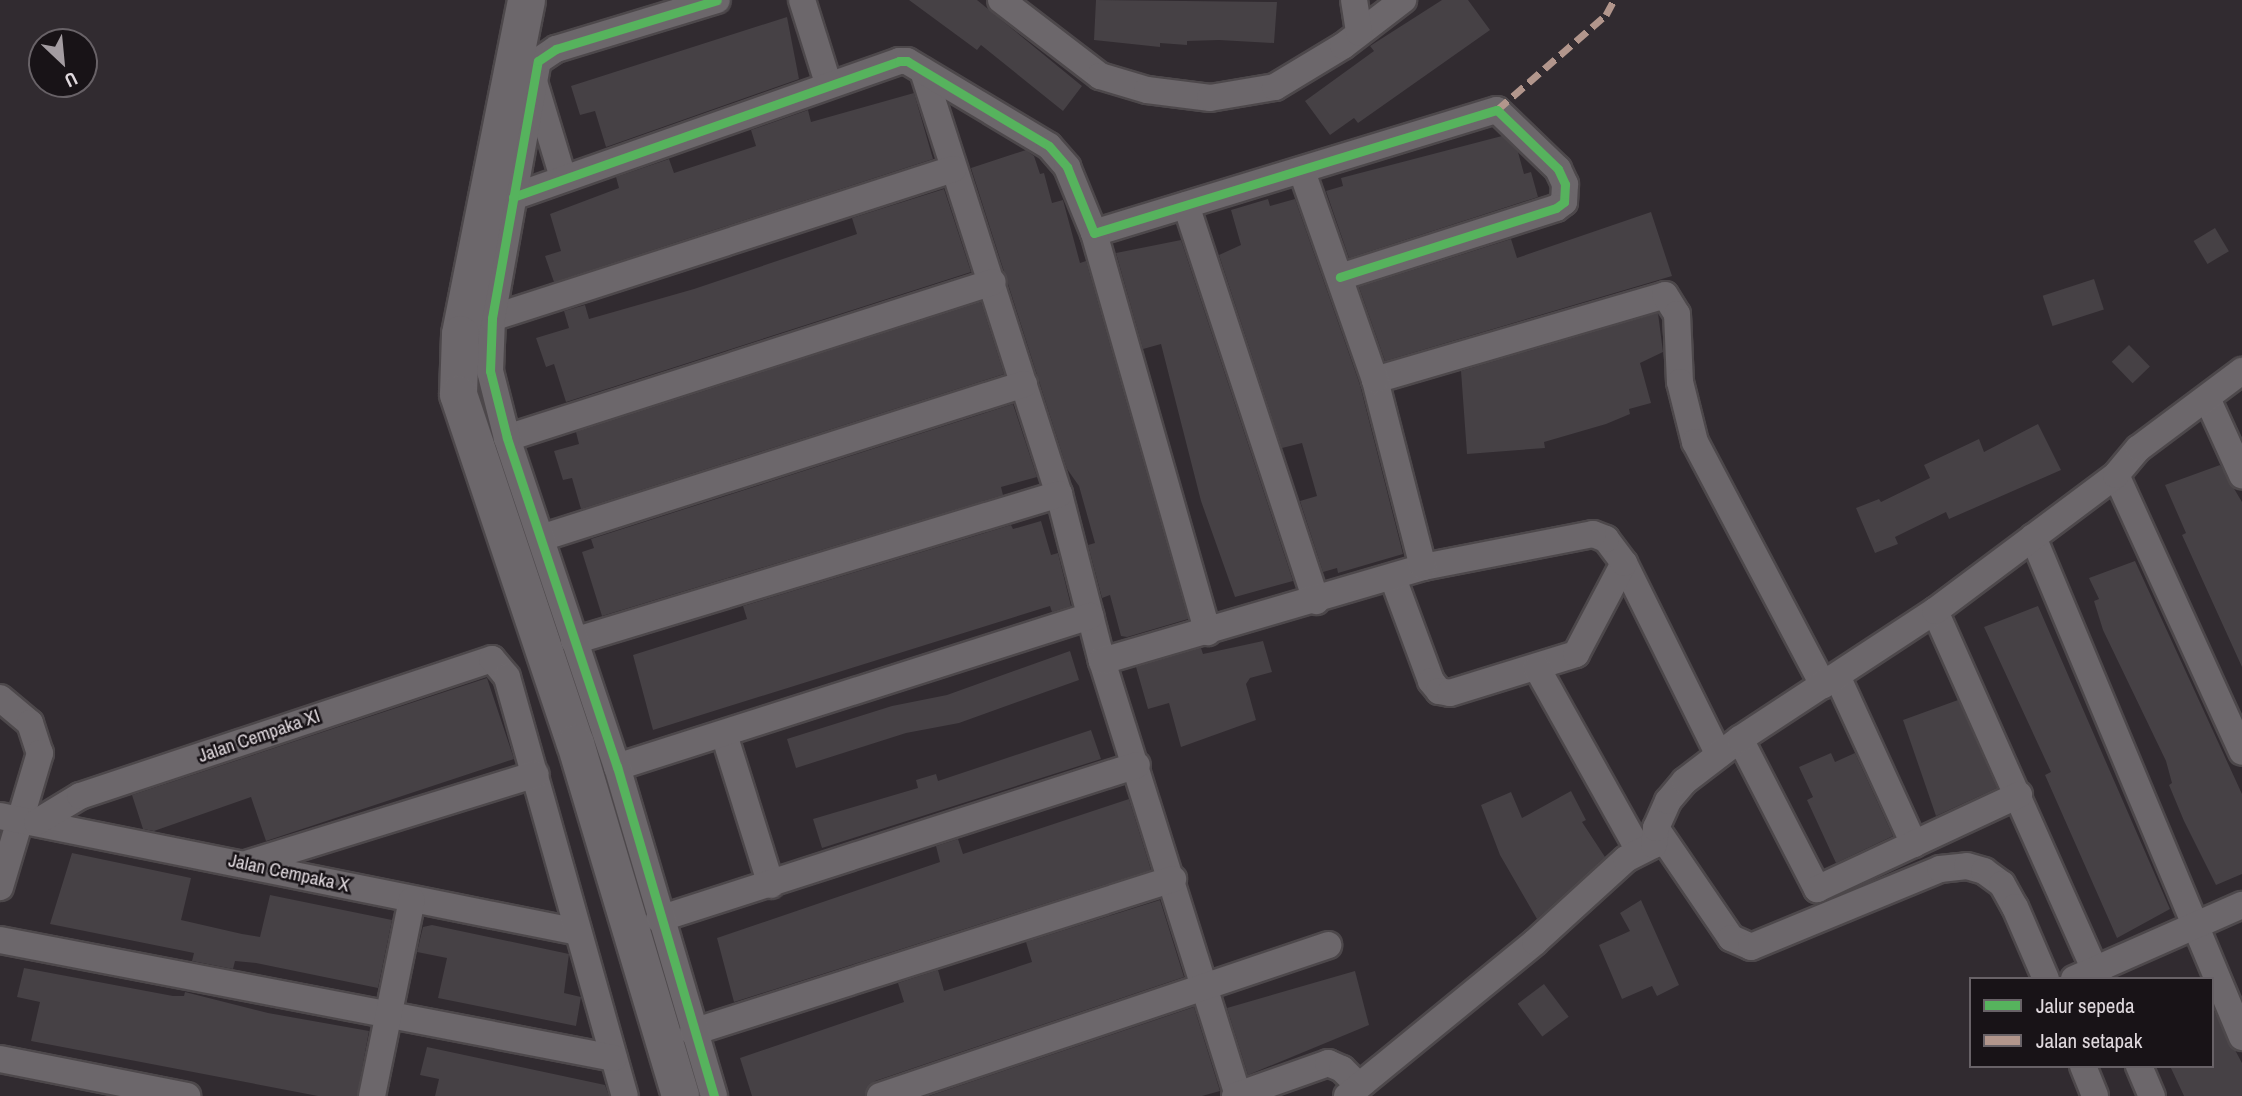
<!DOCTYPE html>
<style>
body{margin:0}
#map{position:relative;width:2242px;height:1096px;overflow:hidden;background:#312b30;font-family:"Archivo Narrow",sans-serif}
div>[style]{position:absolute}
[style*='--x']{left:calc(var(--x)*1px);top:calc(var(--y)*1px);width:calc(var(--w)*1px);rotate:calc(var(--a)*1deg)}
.building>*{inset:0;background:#464145;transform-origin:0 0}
.roads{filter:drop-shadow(2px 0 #4d484b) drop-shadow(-2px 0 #4d484b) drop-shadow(0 2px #4d484b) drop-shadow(0 -2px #4d484b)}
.street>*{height:26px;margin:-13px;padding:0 13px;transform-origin:13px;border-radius:13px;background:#6c676b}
.secondary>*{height:37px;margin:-18.5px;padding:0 18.5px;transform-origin:18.5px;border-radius:18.5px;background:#6c676b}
.quiet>*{height:7px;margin-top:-3.5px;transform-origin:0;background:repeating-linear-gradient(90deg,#b2968c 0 14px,transparent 0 21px)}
.cycleway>*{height:9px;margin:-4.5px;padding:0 4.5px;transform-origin:4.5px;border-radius:4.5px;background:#56b35d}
span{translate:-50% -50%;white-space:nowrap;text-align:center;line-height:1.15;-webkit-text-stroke:5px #181317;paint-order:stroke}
.street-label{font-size:19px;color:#e0d9de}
.legend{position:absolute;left:1969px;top:977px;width:245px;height:91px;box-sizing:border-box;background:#181317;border:2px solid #686267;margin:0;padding:9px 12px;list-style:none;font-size:21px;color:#e0d9de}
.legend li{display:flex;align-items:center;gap:14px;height:35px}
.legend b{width:35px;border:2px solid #686267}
.north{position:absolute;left:28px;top:28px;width:70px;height:70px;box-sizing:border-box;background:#181317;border:2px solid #686267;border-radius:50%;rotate:154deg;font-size:19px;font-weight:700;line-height:28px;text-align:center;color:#e0d9de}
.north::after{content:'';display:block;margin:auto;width:24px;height:32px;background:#a39ca1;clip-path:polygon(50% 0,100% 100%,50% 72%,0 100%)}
</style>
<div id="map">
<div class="building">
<div style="clip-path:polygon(909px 0,977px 0,1082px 86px,1063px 111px,981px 45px,977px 50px)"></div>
<div style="clip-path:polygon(1096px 0,1277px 2px,1274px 43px,1219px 40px,1187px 41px,1187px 45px,1160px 43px,1160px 47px,1094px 40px)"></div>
<div style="clip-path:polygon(1442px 0,1468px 0,1490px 30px,1358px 123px,1354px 118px,1330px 135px,1305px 101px,1374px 51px,1370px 46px)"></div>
<div style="clip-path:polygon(787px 17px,799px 79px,606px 147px,595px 111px,580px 115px,571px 86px)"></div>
<div style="clip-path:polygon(914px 93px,933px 159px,554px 282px,545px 256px,561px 251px,550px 214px,619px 188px,616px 177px,669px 159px,674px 173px,756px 146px,751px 130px,808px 110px,811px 122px)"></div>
<div style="clip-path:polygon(1502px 136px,1518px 152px,1524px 174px,1531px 172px,1538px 197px,1349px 258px,1326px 191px,1343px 186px,1341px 178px)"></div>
<div style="clip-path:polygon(1026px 150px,1034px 156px,1040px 174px,1044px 173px,1052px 203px,1063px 200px,1080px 263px,1086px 261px,1188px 619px,1127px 637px,1121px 636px,1110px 595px,1102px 598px,1088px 545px,1095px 543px,1079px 486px,1067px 469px,971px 168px)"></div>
<div style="clip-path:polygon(944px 189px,971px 272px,566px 402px,554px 364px,546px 367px,536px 338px,569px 328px,564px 311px,585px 305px,589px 319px,694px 289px,857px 234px,852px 218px)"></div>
<div style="clip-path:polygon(1268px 199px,1270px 206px,1295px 199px,1360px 385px,1403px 554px,1338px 573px,1337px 568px,1323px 572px,1300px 501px,1317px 496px,1302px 443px,1282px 448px,1219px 255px,1241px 245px,1231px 210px)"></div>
<div style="clip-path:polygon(1651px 212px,1672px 276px,1385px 361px,1359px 287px,1511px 239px,1517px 258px)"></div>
<div style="left:2215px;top:228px;width:27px;height:25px;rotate:59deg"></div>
<div style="clip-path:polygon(1181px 240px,1293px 581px,1235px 597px,1201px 501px,1161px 344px,1143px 349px,1116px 253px)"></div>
<div style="left:2094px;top:279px;width:32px;height:54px;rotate:72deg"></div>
<div style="clip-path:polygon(981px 302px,1004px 374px,581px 509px,572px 478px,563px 480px,554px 451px,579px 444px,576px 432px)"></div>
<div style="clip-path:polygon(1658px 313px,1663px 352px,1640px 363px,1651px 403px,1629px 409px,1630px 414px,1606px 424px,1544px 442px,1545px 448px,1467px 454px,1461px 371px)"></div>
<div style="left:2129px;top:345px;width:30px;height:24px;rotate:46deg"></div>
<div style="clip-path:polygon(1013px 404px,1037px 477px,1001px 487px,1003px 495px,602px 616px,582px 552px,594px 548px,591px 539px)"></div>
<div style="clip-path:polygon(2038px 424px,2061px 470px,1949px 519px,1946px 512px,1895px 537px,1898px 544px,1875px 553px,1856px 508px,1879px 499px,1881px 502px,1930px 478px,1924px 465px,1979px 439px,1984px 452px)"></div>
<div style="clip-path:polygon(2220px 465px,2242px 502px,2242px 667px,2182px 535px,2186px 533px,2165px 485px)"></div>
<div style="clip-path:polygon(1041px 521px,1051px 555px,1058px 553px,1071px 606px,1052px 612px,1050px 606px,653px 730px,633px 655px,747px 619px,743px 606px,1011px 525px,1013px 529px)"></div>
<div style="clip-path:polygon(2135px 561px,2242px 794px,2242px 874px,2216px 885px,2184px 821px,2169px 785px,2172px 783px,2166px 761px,2103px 630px,2094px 601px,2099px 599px,2089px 578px)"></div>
<div style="clip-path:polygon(2038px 606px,2170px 909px,2117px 938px,2045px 775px,2051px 772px,1984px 627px)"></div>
<div style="clip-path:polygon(1263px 641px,1272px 672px,1250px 678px,1246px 684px,1256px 720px,1181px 747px,1169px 703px,1148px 709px,1136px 667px,1201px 648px,1203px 654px)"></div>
<div style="clip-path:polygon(1070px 651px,1079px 680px,959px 723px,906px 733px,796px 768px,787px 739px,892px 706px,947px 695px)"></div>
<div style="clip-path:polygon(487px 678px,514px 759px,266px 841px,251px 797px,154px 831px,143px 829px,132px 795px)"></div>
<div style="clip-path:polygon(1958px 700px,1997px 788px,1936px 816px,1903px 720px)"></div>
<div style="clip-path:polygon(1091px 730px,1101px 759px,822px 848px,813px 819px,918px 788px,916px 780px,936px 774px,938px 781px)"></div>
<div style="clip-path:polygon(1831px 753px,1835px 762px,1855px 753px,1893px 836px,1836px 863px,1807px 800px,1813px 797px,1799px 767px)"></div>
<div style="clip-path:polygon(1571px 791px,1586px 820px,1582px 822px,1605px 857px,1537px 919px,1500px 855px,1481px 805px,1511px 792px,1522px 818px)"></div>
<div style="clip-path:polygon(1129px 799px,1151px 870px,734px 1002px,717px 938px,940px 862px,936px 846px,958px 839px,963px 854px)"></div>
<div style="clip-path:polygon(72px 853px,191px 878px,181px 920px,242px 934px,260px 937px,270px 895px,392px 920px,378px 988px,256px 963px,235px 961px,233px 969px,192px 961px,194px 953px,50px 924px)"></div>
<div style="clip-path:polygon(1160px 900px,1184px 977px,875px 1081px,865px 1096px,752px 1096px,740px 1058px,904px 1002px,898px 983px,938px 970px,944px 991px,969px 983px,1032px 962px,1026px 942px)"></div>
<div style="clip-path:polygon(1641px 900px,1679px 985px,1657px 996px,1652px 986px,1622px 999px,1599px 945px,1630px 931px,1620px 913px)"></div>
<div style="clip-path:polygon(432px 925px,569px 954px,564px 993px,581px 997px,576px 1026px,438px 998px,447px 958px,417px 952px,423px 927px)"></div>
<div style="clip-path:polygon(24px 968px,173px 996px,184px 996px,185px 992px,268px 1013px,369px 1031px,357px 1096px,318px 1096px,31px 1041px,40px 1002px,17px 997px)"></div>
<div style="clip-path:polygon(1355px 971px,1369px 1025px,1248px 1075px,1227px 1008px)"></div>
<div style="left:1544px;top:984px;width:41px;height:33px;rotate:53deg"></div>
<div style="clip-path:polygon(1194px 1007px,1220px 1091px,1202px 1096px,929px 1096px)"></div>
<div style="clip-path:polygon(2212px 1007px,2242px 1063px,2242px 1096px,2184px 1096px,2170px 1066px,2212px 1066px)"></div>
<div style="clip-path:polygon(427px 1047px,605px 1085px,609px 1096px,435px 1096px,439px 1079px,420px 1075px)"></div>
</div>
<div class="roads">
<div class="street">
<div style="--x:802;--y:0;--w:87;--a:72.6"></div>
<div style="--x:1001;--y:0;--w:125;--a:37.5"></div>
<div style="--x:1100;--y:76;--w:49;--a:16.6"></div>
<div style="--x:1147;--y:90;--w:64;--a:7.2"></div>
<div style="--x:1210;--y:98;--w:66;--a:-9.6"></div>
<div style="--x:1275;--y:87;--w:79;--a:-31.1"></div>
<div style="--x:1343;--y:46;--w:76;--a:-37.5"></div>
<div style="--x:1354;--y:0;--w:33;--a:81"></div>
<div style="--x:923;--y:71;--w:444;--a:72.2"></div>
<div style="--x:1059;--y:494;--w:172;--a:75.6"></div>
<div style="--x:1102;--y:661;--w:456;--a:72.6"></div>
<div style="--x:535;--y:85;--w:97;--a:73.2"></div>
<div style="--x:513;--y:197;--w:409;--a:-19.4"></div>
<div style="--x:899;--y:61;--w:8;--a:0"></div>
<div style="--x:907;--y:61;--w:165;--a:30.9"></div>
<div style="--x:1049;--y:146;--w:28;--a:49"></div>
<div style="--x:1067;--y:167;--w:71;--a:67.8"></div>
<div style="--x:1094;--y:233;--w:421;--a:-17"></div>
<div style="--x:1497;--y:110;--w:85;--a:44"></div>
<div style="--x:1558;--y:169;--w:17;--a:65"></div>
<div style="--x:1565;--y:184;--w:18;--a:93"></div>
<div style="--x:1564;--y:202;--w:10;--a:143"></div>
<div style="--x:1556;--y:208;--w:227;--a:162.3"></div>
<div style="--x:1186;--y:205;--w:417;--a:71.8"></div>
<div style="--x:1094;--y:233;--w:415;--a:74.1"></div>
<div style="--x:492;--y:318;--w:485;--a:-17.9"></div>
<div style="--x:1375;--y:380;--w:302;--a:-16.3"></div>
<div style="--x:1665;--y:295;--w:22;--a:58"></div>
<div style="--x:1677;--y:314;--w:68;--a:87.5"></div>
<div style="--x:1680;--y:382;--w:62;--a:76"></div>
<div style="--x:1695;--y:442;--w:275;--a:62.2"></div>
<div style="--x:2207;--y:398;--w:85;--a:65.6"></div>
<div style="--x:507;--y:438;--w:510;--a:-17.8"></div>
<div style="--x:2116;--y:475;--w:304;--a:65.5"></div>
<div style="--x:2033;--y:537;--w:542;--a:67.32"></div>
<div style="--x:541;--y:538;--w:507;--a:-17.68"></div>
<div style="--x:1624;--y:563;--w:214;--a:63.7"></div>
<div style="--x:1393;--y:578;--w:110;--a:69.7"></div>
<div style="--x:1431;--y:681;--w:13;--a:51"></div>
<div style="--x:1439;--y:691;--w:11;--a:10"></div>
<div style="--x:1450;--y:693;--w:132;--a:-17.2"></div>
<div style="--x:1576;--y:654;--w:103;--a:-62.2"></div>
<div style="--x:1624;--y:563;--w:30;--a:-127"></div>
<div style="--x:1606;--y:539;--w:14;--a:-159"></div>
<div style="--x:1593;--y:534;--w:173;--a:169"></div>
<div style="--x:1935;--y:611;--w:403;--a:66"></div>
<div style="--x:574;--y:641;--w:507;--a:-16.86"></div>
<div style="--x:1102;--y:661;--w:334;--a:-16.3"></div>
<div style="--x:1423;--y:567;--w:193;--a:-104.4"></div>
<div style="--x:1375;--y:380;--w:221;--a:-109.3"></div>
<div style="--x:1537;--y:668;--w:207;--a:60.8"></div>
<div style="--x:1837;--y:676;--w:185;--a:65.4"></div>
<div style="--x:0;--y:698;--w:39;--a:40"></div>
<div style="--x:30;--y:723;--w:32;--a:72"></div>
<div style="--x:40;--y:753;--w:140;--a:106.6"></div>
<div style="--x:724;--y:734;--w:158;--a:72.7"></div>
<div style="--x:1740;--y:739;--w:169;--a:62.8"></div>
<div style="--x:1817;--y:889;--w:223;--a:-25"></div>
<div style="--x:617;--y:767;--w:497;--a:-17.7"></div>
<div style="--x:0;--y:816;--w:590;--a:11.35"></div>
<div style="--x:37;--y:822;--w:50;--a:-31.2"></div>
<div style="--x:80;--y:796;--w:434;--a:-18.4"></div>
<div style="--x:492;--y:659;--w:23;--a:50"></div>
<div style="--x:507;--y:677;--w:435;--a:74.3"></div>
<div style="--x:1656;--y:828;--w:133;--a:55.7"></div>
<div style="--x:1731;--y:938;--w:22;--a:24"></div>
<div style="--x:1751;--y:947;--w:204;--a:-22.4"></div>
<div style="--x:1940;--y:869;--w:27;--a:-6"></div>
<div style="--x:1967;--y:866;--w:18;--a:16"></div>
<div style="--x:1984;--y:871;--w:22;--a:36"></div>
<div style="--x:2002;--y:884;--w:26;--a:61"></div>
<div style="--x:2015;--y:907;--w:78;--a:66.7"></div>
<div style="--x:249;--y:863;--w:300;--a:-17.2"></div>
<div style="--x:659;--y:919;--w:502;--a:-17.86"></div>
<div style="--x:0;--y:940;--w:625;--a:10.88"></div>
<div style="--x:2074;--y:979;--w:184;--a:-23.8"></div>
<div style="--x:693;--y:1032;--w:504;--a:-17.68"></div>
<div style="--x:0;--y:1059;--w:191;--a:11.2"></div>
<div style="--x:2083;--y:1066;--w:32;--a:68"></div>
<div style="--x:2139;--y:1066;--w:33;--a:67"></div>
<div style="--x:372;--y:1096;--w:200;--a:-78.5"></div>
<div style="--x:714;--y:1096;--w:343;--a:-106.4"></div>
<div style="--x:617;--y:767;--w:347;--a:-108.5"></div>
<div style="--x:507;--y:438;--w:69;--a:-104.2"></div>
<div style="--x:490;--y:371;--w:53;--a:-87.8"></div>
<div style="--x:492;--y:318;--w:261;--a:-79.9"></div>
<div style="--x:538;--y:61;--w:22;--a:-34"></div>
<div style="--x:556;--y:49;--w:168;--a:-16.9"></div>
<div style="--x:880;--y:1096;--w:473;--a:-18.6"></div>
<div style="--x:1235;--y:1096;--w:99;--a:-19.5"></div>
<div style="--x:1328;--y:1063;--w:15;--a:23"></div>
<div style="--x:1342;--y:1069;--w:24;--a:45"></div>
<div style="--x:1347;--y:1096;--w:243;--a:-39.3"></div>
<div style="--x:1535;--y:942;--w:123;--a:-42.4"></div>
<div style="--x:1626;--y:859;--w:31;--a:-27"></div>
<div style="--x:1654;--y:845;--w:17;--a:-83"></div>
<div style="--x:1656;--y:828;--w:30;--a:-66"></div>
<div style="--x:1668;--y:801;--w:26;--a:-50"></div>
<div style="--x:1685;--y:781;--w:69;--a:-37.4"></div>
<div style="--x:1740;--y:739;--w:233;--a:-33.3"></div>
<div style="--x:1935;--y:611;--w:226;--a:-36.9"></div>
<div style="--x:2116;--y:475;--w:35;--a:-50"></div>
<div style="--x:2139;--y:448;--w:129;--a:-36.8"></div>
</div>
<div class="secondary">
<div style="--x:526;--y:0;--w:340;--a:101.2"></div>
<div style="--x:460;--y:334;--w:60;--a:91.9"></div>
<div style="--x:458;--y:394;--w:368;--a:71.5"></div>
<div style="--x:575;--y:743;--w:368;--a:73.4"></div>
</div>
</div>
<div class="quiet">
<div style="--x:1497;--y:110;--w:145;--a:-41.1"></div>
<div style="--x:1606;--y:15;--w:17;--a:-62"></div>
</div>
<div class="cycleway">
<div style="--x:513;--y:197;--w:409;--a:-19.4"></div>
<div style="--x:899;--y:61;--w:8;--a:0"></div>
<div style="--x:907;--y:61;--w:165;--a:30.9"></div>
<div style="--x:1049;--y:146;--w:28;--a:49"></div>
<div style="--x:1067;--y:167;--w:71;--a:67.8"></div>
<div style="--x:1094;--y:233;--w:421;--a:-17"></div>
<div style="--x:1497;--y:110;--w:85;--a:44"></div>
<div style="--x:1558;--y:169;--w:17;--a:65"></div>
<div style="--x:1565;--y:184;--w:18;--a:93"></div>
<div style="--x:1564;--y:202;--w:10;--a:143"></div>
<div style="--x:1556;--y:208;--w:227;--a:162.3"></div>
<div style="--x:714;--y:1096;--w:343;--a:-106.4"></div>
<div style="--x:617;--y:767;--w:347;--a:-108.5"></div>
<div style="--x:507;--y:438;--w:69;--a:-104.2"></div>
<div style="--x:490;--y:371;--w:53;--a:-87.8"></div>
<div style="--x:492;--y:318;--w:261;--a:-79.9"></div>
<div style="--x:538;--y:61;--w:22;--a:-34"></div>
<div style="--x:556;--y:49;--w:168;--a:-16.9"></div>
</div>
<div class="street-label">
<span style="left:259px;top:736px;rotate:-19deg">Jalan Cempaka XI</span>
<span style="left:289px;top:873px;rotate:12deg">Jalan Cempaka X</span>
</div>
<ul class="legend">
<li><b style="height:9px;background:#56b35d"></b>Jalur sepeda</li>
<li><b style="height:9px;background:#b2968c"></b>Jalan setapak</li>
</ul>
<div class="north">U</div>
</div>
